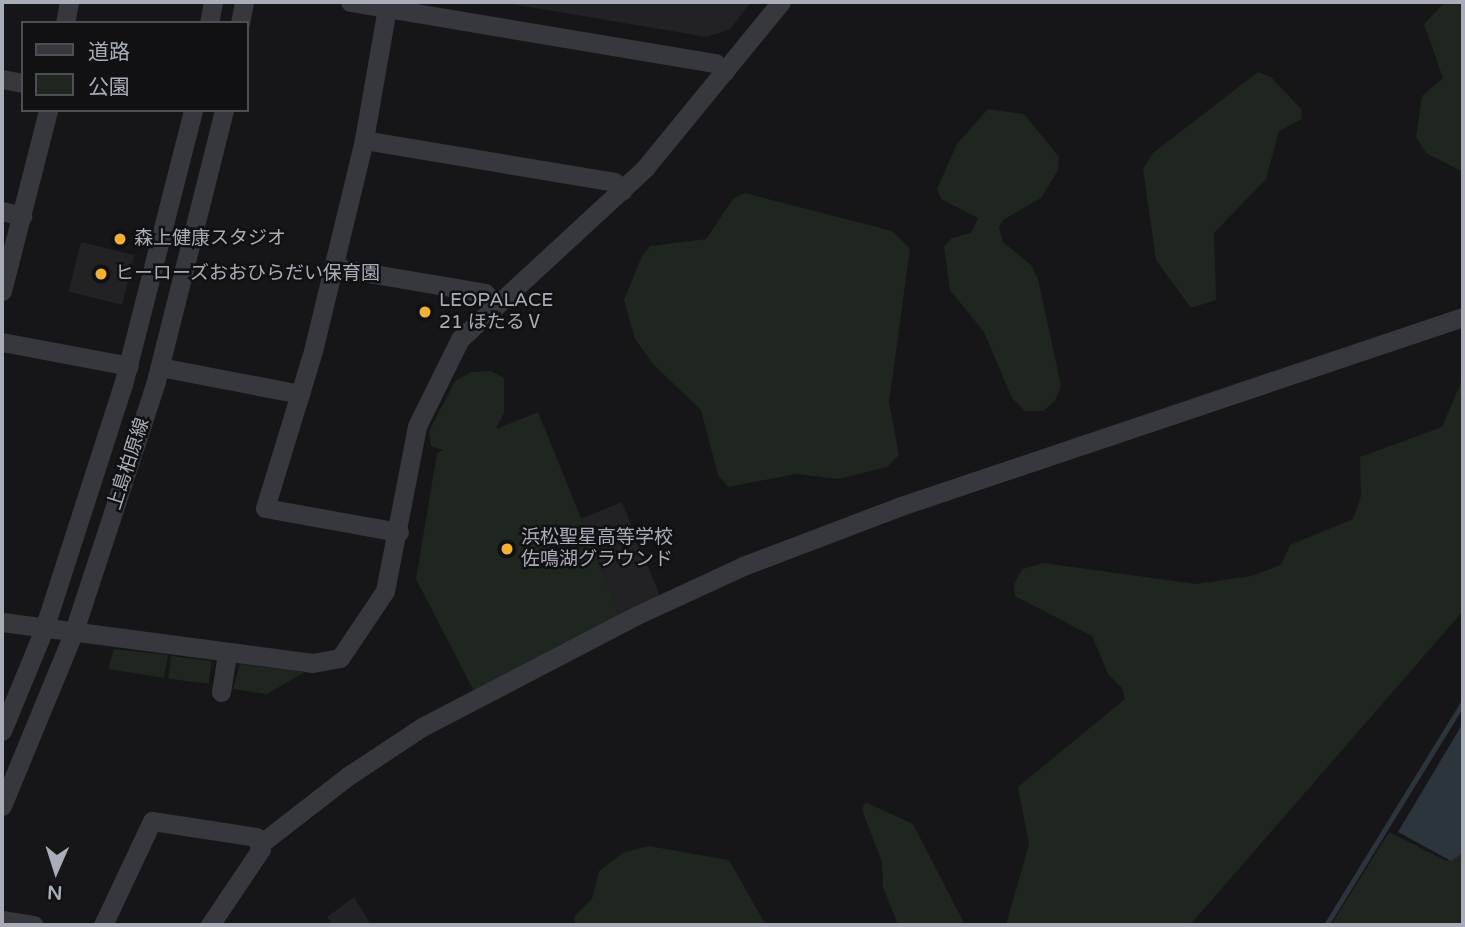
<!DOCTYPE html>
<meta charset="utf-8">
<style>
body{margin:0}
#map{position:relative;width:1465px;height:927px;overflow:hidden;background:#161618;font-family:"Varela Round","Noto Sans JP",sans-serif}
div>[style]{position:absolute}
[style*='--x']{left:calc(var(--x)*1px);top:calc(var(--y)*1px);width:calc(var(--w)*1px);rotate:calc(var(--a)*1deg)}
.built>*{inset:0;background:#222225;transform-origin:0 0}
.green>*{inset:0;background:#1e261f;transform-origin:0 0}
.water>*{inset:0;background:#2c353c}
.stream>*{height:5px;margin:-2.5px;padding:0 2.5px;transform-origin:2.5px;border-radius:2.5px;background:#2c353c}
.minor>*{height:19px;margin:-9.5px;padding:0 9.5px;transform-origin:9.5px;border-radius:9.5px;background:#37383d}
.dots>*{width:19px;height:19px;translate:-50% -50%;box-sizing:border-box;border:4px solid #111113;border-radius:50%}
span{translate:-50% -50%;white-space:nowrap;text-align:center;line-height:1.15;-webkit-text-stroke:5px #111113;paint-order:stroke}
.poi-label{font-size:19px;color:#a8adb8}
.left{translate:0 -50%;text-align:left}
.street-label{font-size:19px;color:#a8adb8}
.frame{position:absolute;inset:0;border:4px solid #a8adb8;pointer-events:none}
.legend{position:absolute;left:21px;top:21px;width:228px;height:91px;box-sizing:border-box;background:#111113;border:2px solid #4d4f55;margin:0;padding:9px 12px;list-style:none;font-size:21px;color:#a8adb8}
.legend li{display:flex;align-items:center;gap:14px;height:35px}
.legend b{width:35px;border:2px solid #4d4f55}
.north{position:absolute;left:21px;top:836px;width:70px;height:70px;-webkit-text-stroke:5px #111113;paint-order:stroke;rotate:183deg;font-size:19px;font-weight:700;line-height:28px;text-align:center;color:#a8adb8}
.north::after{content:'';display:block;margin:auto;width:24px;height:32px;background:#a8adb8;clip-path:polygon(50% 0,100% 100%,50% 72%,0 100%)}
</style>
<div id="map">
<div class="built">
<div style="clip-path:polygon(499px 2px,751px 2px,730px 29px,707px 37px)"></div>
<div style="left:81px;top:242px;width:55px;height:51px;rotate:14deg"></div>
<div style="left:622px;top:502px;width:104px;height:44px;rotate:68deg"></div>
<div style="clip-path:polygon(354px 897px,371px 925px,333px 925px,327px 917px)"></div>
</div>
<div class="green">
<div style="clip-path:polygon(1445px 2px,1463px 2px,1463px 172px,1426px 153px,1416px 137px,1422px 96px,1443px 78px,1424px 24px)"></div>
<div style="clip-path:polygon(1258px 72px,1271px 77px,1301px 109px,1302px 119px,1279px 131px,1266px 179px,1214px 233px,1216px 300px,1191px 308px,1156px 260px,1143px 169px,1153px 153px)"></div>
<div style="clip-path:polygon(988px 109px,1024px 114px,1059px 157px,1058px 170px,1041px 198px,1003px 220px,999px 228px,1003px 242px,1031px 265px,1038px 279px,1061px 386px,1055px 401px,1043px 411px,1025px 411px,1012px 398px,984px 332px,950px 290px,944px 246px,952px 238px,971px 233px,978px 218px,941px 199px,937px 189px,957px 144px)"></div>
<div style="clip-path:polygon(745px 193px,892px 231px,910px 249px,889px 402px,899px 455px,887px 467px,839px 479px,796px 474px,728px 487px,718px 475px,701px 410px,653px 364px,635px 339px,624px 300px,642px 256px,650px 246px,706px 239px,733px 199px)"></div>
<div style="clip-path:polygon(471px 372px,491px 371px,504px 378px,504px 413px,496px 429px,538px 412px,621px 617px,475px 693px,416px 579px,437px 453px,443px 450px,431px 446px,429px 431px,455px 381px)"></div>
<div style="clip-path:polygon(1463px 378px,1463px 611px,1190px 925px,1006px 925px,1029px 844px,1018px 787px,1125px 699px,1122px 688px,1108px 674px,1092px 636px,1015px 596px,1014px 584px,1022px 569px,1043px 563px,1196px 584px,1251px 576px,1281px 565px,1290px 545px,1353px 519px,1361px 496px,1360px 457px,1442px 427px)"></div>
<div style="clip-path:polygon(114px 649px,168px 655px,164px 678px,108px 669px)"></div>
<div style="left:171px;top:656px;width:41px;height:23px;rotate:7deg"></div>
<div style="clip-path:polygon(240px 664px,305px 672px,267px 694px,233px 689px)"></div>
<div style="clip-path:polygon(865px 802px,913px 824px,965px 925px,898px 925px,883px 887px,882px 862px,862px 810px)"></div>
<div style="clip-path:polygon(1389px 832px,1447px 861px,1463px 853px,1463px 925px,1331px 925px)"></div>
<div style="clip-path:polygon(648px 846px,729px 860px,766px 925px,575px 925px,574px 917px,592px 899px,599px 871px,623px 853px)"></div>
</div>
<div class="water">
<div style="clip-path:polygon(1463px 723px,1463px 853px,1451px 861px,1398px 832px)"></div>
</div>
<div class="stream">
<div style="--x:1326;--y:925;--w:262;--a:-58.4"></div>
</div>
<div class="minor">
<div style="--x:350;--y:2;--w:370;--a:9.5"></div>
<div style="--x:715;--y:63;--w:13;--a:39"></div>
<div style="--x:388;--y:2;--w:140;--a:99.9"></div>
<div style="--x:364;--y:140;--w:217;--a:103.6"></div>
<div style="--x:313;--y:351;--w:164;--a:107"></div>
<div style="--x:265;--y:508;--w:136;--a:10.2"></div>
<div style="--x:65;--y:23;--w:21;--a:-79"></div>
<div style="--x:209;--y:23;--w:21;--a:-79"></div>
<div style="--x:240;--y:23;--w:21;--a:-79"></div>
<div style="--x:2;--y:79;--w:21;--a:11"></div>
<div style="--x:364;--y:140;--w:254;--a:9.5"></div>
<div style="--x:614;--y:182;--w:12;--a:48"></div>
<div style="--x:2;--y:211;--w:21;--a:14"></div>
<div style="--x:333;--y:267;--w:154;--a:9.7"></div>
<div style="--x:485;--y:293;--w:15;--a:48"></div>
<div style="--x:2;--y:291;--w:187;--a:-75.7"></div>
<div style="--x:2;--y:342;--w:129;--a:10.7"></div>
<div style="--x:160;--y:367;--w:143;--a:10.9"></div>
<div style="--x:2;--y:622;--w:313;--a:7.5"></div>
<div style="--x:312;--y:663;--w:28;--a:-10"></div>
<div style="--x:340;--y:658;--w:81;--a:-56.1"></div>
<div style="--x:385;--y:591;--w:168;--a:-79"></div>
<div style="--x:417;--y:426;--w:97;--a:-63.7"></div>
<div style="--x:460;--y:339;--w:252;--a:-42.7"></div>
<div style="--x:645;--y:168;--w:215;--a:-50.7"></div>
<div style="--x:221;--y:692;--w:39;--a:-81"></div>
<div style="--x:2;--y:731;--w:110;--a:-67.6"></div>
<div style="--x:44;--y:629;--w:256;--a:-72.1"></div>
<div style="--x:123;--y:385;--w:284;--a:-75.7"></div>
<div style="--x:2;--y:806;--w:186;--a:-67.6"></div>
<div style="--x:73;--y:634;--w:266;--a:-71.8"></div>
<div style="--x:156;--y:381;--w:279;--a:-75.9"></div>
<div style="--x:259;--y:845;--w:113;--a:-37.8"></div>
<div style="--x:348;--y:776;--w:89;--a:-33.5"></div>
<div style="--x:422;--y:727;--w:240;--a:-27.5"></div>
<div style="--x:635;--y:616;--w:119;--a:-24.8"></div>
<div style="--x:743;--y:566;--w:166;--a:-20.8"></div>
<div style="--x:898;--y:507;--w:596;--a:-18.59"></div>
<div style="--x:2;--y:920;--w:32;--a:9"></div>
<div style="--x:103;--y:925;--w:115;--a:-64.8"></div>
<div style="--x:152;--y:821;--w:105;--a:8.7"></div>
<div style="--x:256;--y:837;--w:13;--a:67"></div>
<div style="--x:261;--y:849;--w:92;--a:123.9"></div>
</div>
<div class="dots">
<div style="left:120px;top:239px;background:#f2b134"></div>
<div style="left:101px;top:274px;background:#f2b134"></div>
<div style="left:425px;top:312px;background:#f2b134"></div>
<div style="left:507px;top:549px;background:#f2b134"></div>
</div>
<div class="poi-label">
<span class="left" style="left:134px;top:239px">森上健康スタジオ</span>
<span class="left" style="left:115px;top:274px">ヒーローズおおひらだい保育園</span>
<span class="left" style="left:439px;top:312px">LEOPALACE<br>21 ほたるⅤ</span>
<span class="left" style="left:521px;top:549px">浜松聖星高等学校<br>佐鳴湖グラウンド</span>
</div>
<div class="street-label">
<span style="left:129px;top:464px;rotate:-72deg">上島柏原線</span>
</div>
<div class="frame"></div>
<ul class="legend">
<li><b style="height:9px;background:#37383d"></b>道路</li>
<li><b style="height:19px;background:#1e261f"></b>公園</li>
</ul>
<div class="north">N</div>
</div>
